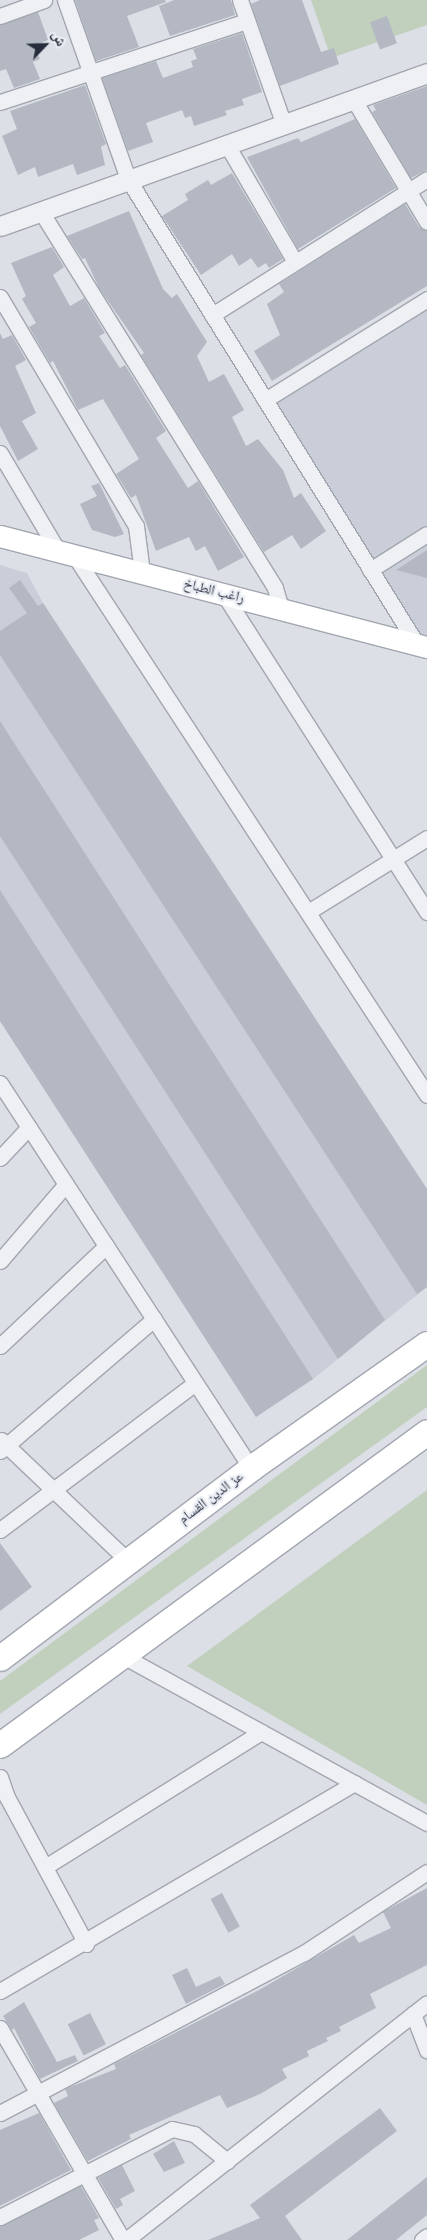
<!DOCTYPE html>
<meta charset="utf-8">
<style>
body{margin:0}
#map{position:relative;width:427px;height:2240px;overflow:hidden;background:#dcdfe6;font-family:"Fira Sans Condensed","Noto Naskh Arabic",sans-serif}
div>[style]{position:absolute}
[style*='--x']{left:calc(var(--x)*1px);top:calc(var(--y)*1px);width:calc(var(--w)*1px);rotate:calc(var(--a)*1deg)}
.built>*{inset:0;background:#caced8}
.green>*{inset:0;background:#c0d0bd}
.building>*{inset:0;background:#b3b8c2;transform-origin:0 0}
.roads{filter:drop-shadow(1px 0 #a2a6b0) drop-shadow(-1px 0 #a2a6b0) drop-shadow(0 1px #a2a6b0) drop-shadow(0 -1px #a2a6b0)}
.minor>*{height:15px;margin:-7.5px;padding:0 7.5px;transform-origin:7.5px;border-radius:7.5px;background:#eef0f4}
.tertiary>*{height:19px;margin:-9.5px;padding:0 9.5px;transform-origin:9.5px;border-radius:9.5px;background:#eef0f4}
.secondary>*{height:21px;margin:-10.5px;padding:0 10.5px;transform-origin:10.5px;border-radius:10.5px;background:#fff}
.trunk>*{height:25px;margin:-12.5px;padding:0 12.5px;transform-origin:12.5px;border-radius:12.5px;background:#fff}
span{translate:-50% -50%;white-space:nowrap;text-align:center;line-height:1.15;-webkit-text-stroke:4.5px #ebeef4;paint-order:stroke}
.street-label{font-size:14px;color:#262c3c}
.north{position:absolute;left:20px;top:20px;width:50px;height:50px;-webkit-text-stroke:4px #ebeef4;paint-order:stroke;rotate:66deg;font-size:14px;font-weight:700;line-height:20px;text-align:center;color:#262c3c}
.north::after{content:'';display:block;margin:auto;width:18px;height:22px;background:#262c3c;clip-path:polygon(50% 0,100% 100%,50% 72%,0 100%)}
</style>
<div id="map">
<div class="built">
<div style="clip-path:polygon(427px 305px,427px 638px,418px 635px,272px 401px)"></div>
<div style="clip-path:polygon(0 565px,27px 573px,43px 603px,427px 1189px,427px 1287px,313px 1379px,256px 1417px,0 1021px)"></div>
</div>
<div class="green">
<div style="clip-path:polygon(311px 0,427px 0,427px 25px,331px 58px)"></div>
<div style="clip-path:polygon(427px 1365px,427px 1407px,0 1714px,0 1681px)"></div>
<div style="clip-path:polygon(427px 1490px,427px 1805px,187px 1666px)"></div>
</div>
<div class="building">
<div style="clip-path:polygon(75px 0,165px 0,166px 2px,127px 16px,139px 47px,96px 61px)"></div>
<div style="clip-path:polygon(174px 0,231px 0,235px 15px,170px 36px,159px 6px)"></div>
<div style="clip-path:polygon(260px 0,302px 0,321px 52px,334px 48px,339px 64px,280px 86px,251px 4px)"></div>
<div style="clip-path:polygon(38px 12px,48px 40px,34px 46px,40px 59px,33px 62px,40px 79px,14px 88px,6px 69px,0 71px,0 25px)"></div>
<div style="left:387px;top:16px;width:29px;height:18px;rotate:70deg"></div>
<div style="clip-path:polygon(242px 33px,262px 92px,242px 99px,244px 105px,225px 111px,227px 115px,194px 126px,191px 116px,185px 118px,182px 110px,146px 123px,153px 142px,128px 151px,102px 78px,156px 61px,163px 78px,193px 67px,191px 61px,197px 59px,193px 49px)"></div>
<div style="clip-path:polygon(85px 85px,106px 144px,101px 147px,105px 165px,77px 175px,73px 164px,38px 177px,35px 167px,18px 175px,2px 136px,17px 129px,10px 111px)"></div>
<div style="clip-path:polygon(427px 86px,427px 170px,411px 178px,372px 112px,376px 110px,373px 105px)"></div>
<div style="clip-path:polygon(355px 119px,396px 188px,298px 249px,247px 157px,298px 138px,301px 142px)"></div>
<div style="clip-path:polygon(232px 173px,283px 259px,269px 268px,266px 263px,258px 268px,251px 258px,239px 266px,232px 254px,201px 275px,162px 216px,188px 200px,185px 194px,208px 180px,211px 185px)"></div>
<div style="clip-path:polygon(405px 204px,419px 227px,427px 231px,427px 286px,272px 381px,254px 351px,280px 335px,267px 304px,284px 292px,279px 284px)"></div>
<div style="clip-path:polygon(129px 211px,163px 289px,172px 298px,177px 294px,207px 342px,197px 356px,209px 382px,224px 374px,244px 410px,232px 417px,246px 446px,258px 439px,283px 470px,294px 498px,301px 493px,326px 531px,301px 549px,292px 535px,264px 552px,141px 355px,144px 353px,99px 288px,85px 258px,82px 259px,67px 236px)"></div>
<div style="clip-path:polygon(52px 247px,64px 267px,53px 275px,70px 306px,84px 298px,105px 333px,99px 336px,120px 368px,125px 365px,166px 431px,156px 438px,188px 488px,198px 481px,244px 557px,218px 571px,205px 546px,196px 551px,189px 537px,156px 551px,136px 495px,131px 498px,116px 474px,139px 459px,103px 399px,78px 410px,53px 361px,50px 363px,29px 327px,36px 323px,22px 299px,26px 296px,11px 263px)"></div>
<div style="clip-path:polygon(0 333px,3px 339px,12px 335px,26px 360px,15px 366px,36px 413px,22px 421px,38px 449px,18px 461px,0 426px)"></div>
<div style="clip-path:polygon(99px 483px,124px 534px,115px 537px,92px 530px,80px 504px,97px 496px,91px 486px)"></div>
<div style="clip-path:polygon(427px 550px,427px 578px,396px 570px)"></div>
<div style="clip-path:polygon(20px 580px,38px 606px,43px 603px,427px 1189px,427px 1287px,417px 1294px,0 655px,0 631px,27px 613px,9px 588px)"></div>
<div style="clip-path:polygon(0 721px,385px 1320px,338px 1359px,0 836px)"></div>
<div style="clip-path:polygon(0 890px,313px 1379px,256px 1417px,0 1021px)"></div>
<div style="clip-path:polygon(0 1543px,32px 1587px,0 1611px)"></div>
<div style="clip-path:polygon(427px 1888px,427px 1965px,370px 1994px,376px 2008px,339px 2027px,341px 2031px,326px 2038px,328px 2041px,307px 2051px,309px 2056px,282px 2069px,287px 2078px,260px 2094px,227px 2108px,220px 2095px,129px 2135px,131px 2139px,88px 2161px,54px 2103px,68px 2096px,65px 2089px,116px 2069px,114px 2064px,259px 1990px,354px 1935px,359px 1943px,391px 1928px,383px 1912px)"></div>
<div style="left:222px;top:1893px;width:38px;height:13px;rotate:62deg"></div>
<div style="clip-path:polygon(187px 1968px,196px 1987px,220px 1976px,225px 1984px,186px 2004px,172px 1975px)"></div>
<div style="clip-path:polygon(24px 2002px,57px 2062px,75px 2055px,78px 2061px,40px 2079px,14px 2028px,12px 2030px,3px 2016px)"></div>
<div style="left:90px;top:2013px;width:35px;height:25px;rotate:63deg"></div>
<div style="clip-path:polygon(380px 2108px,397px 2131px,285px 2216px,302px 2240px,208px 2240px,260px 2218px,250px 2205px)"></div>
<div style="clip-path:polygon(39px 2113px,71px 2170px,0 2206px,0 2130px)"></div>
<div style="clip-path:polygon(174px 2141px,185px 2163px,164px 2172px,153px 2154px)"></div>
<div style="clip-path:polygon(122px 2165px,135px 2191px,120px 2199px,123px 2205px,116px 2209px,98px 2178px)"></div>
<div style="clip-path:polygon(427px 2177px,427px 2215px,396px 2240px,347px 2240px)"></div>
<div style="clip-path:polygon(81px 2186px,99px 2218px,94px 2220px,99px 2230px,79px 2240px,0 2240px,0 2226px)"></div>
</div>
<div class="roads">
<div class="minor">
<div style="--x:65;--y:0;--w:190;--a:70.6"></div>
<div style="--x:128;--y:179;--w:546;--a:58.17"></div>
<div style="--x:240;--y:0;--w:133;--a:70.6"></div>
<div style="--x:0;--y:16;--w:47;--a:-20"></div>
<div style="--x:354;--y:100;--w:142;--a:59.1"></div>
<div style="--x:0;--y:102;--w:260;--a:-18.2"></div>
<div style="--x:227;--y:145;--w:135;--a:59.8"></div>
<div style="--x:40;--y:210;--w:445;--a:58.1"></div>
<div style="--x:275;--y:588;--w:21;--a:73"></div>
<div style="--x:0;--y:297;--w:266;--a:59.3"></div>
<div style="--x:136;--y:526;--w:46;--a:82.6"></div>
<div style="--x:212;--y:315;--w:254;--a:-32.3"></div>
<div style="--x:265;--y:400;--w:191;--a:-31.9"></div>
<div style="--x:0;--y:453;--w:114;--a:59.4"></div>
<div style="--x:74;--y:555;--w:645;--a:56.83"></div>
<div style="--x:370;--y:570;--w:67;--a:-32.3"></div>
<div style="--x:223;--y:593;--w:379;--a:57.4"></div>
<div style="--x:308;--y:912;--w:140;--a:-31.9"></div>
<div style="--x:0;--y:1083;--w:460;--a:56.9"></div>
<div style="--x:0;--y:1158;--w:42;--a:-46.9"></div>
<div style="--x:0;--y:1261;--w:101;--a:-49.4"></div>
<div style="--x:0;--y:1346;--w:146;--a:-43.3"></div>
<div style="--x:1;--y:1440;--w:175;--a:43.6"></div>
<div style="--x:0;--y:1451;--w:203;--a:-40.6"></div>
<div style="--x:0;--y:1530;--w:244;--a:-37"></div>
<div style="--x:123;--y:1656;--w:347;--a:28.8"></div>
<div style="--x:0;--y:1777;--w:21;--a:71"></div>
<div style="--x:7;--y:1797;--w:167;--a:61.7"></div>
<div style="--x:45;--y:1867;--w:255;--a:-32"></div>
<div style="--x:0;--y:1991;--w:411;--a:-30.4"></div>
<div style="--x:413;--y:2014;--w:39;--a:69"></div>
<div style="--x:0;--y:2028;--w:245;--a:59.9"></div>
<div style="--x:0;--y:2113;--w:344;--a:-27.8"></div>
<div style="--x:304;--y:1953;--w:147;--a:-33.4"></div>
<div style="--x:0;--y:2217;--w:193;--a:-27.1"></div>
<div style="--x:172;--y:2129;--w:23;--a:13"></div>
<div style="--x:194;--y:2134;--w:43;--a:39.3"></div>
<div style="--x:126;--y:2240;--w:383;--a:-38.2"></div>
<div style="--x:422;--y:2240;--w:6;--a:-39"></div>
</div>
<div class="tertiary">
<div style="--x:0;--y:226;--w:454;--a:-19.7"></div>
</div>
<div class="secondary">
<div style="--x:0;--y:536;--w:441;--a:14.6"></div>
</div>
<div class="trunk">
<div style="--x:0;--y:1658;--w:315;--a:-37.1"></div>
<div style="--x:251;--y:1468;--w:215;--a:-35.2"></div>
<div style="--x:0;--y:1745;--w:529;--a:-36.24"></div>
</div>
</div>
<div class="street-label">
<span style="left:214px;top:591px;rotate:14deg">راغب الطباخ</span>
<span style="left:211px;top:1498px;rotate:-37deg">عز الدين القسام</span>
</div>
<div class="north">ش</div>
</div>
